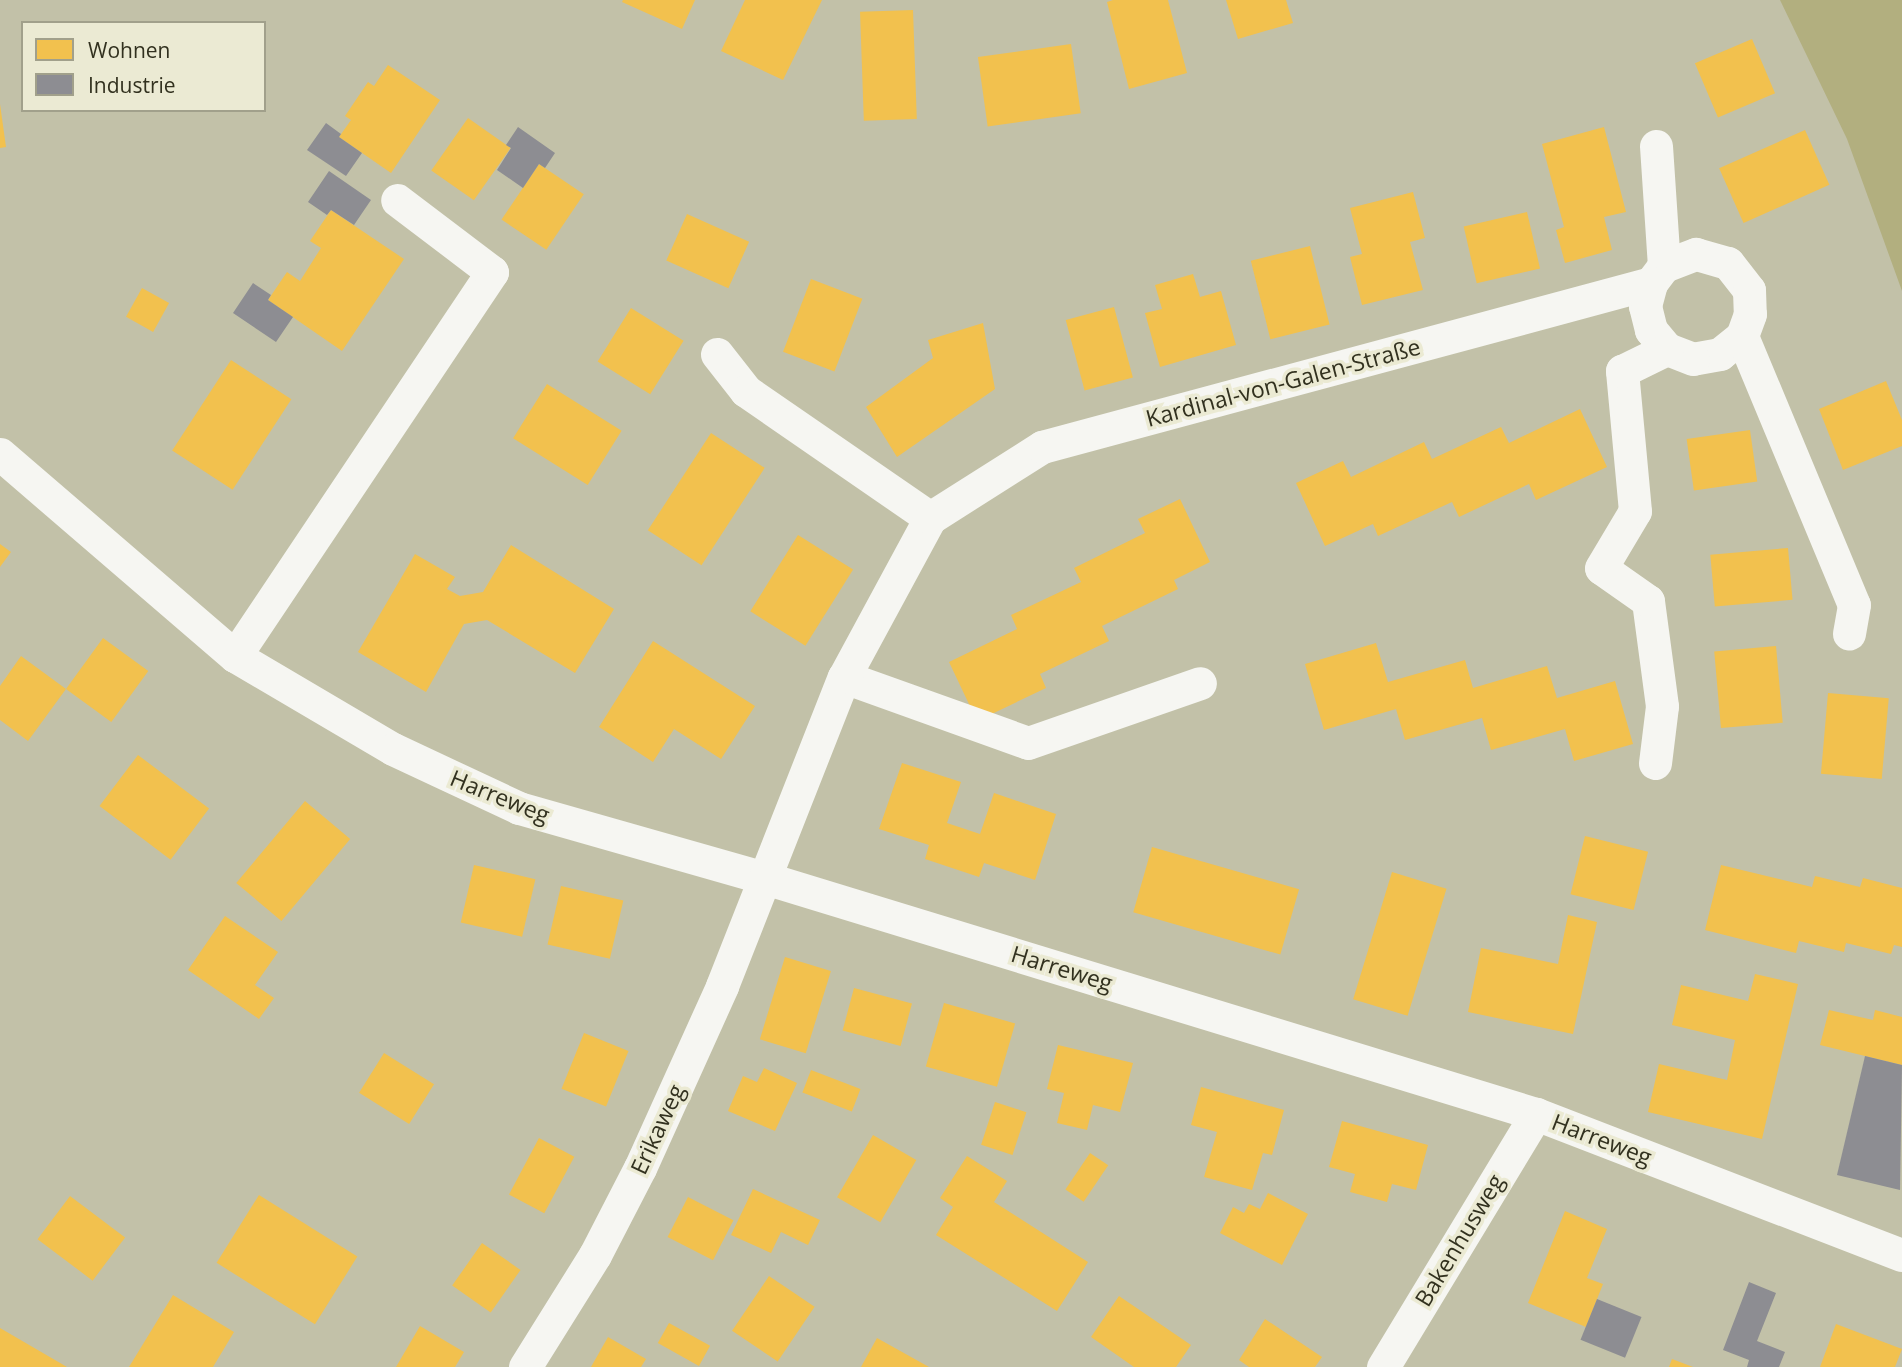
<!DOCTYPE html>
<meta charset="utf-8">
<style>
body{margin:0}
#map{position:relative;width:1902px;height:1367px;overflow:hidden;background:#c2c1a8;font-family:"Open Sans",sans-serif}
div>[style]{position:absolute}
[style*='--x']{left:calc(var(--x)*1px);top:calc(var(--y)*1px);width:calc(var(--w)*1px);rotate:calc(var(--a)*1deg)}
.green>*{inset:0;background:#b2af7f}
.homes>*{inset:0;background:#f2c14e;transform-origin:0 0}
.industry>*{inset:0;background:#8d8d92;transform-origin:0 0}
.minor>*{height:33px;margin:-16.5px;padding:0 16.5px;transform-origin:16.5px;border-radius:16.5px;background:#f6f6f2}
span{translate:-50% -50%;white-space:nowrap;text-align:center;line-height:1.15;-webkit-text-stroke:7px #ebead3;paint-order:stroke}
.street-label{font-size:23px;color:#32311f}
.legend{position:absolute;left:21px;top:21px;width:245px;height:91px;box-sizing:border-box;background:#ebead3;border:2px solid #a1a08b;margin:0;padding:9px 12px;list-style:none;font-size:21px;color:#32311f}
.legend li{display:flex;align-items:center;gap:14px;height:35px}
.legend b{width:35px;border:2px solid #a1a08b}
</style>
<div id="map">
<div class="green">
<div style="clip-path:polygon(1780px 0,1902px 0,1902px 291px,1847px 139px)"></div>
</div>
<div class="homes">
<div style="clip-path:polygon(623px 0,695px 0,682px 29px,622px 2px)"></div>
<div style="clip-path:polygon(745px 0,822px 0,783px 80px,721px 51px)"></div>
<div style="clip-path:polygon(1113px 0,1168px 0,1187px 73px,1129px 89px,1107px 2px)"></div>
<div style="clip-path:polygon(1226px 0,1286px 0,1293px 23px,1238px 39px)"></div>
<div style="left:913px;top:10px;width:109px;height:53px;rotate:88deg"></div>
<div style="left:1752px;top:39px;width:59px;height:62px;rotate:67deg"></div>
<div style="left:1071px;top:44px;width:70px;height:94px;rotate:82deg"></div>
<div style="clip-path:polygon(388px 65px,440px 100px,391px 173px,339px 137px,351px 120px,345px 116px,368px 82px,374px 86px)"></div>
<div style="clip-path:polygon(0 104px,6px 147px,0 148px)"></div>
<div style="left:468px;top:118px;width:52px;height:64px;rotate:35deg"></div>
<div style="clip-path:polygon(1604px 127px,1626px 212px,1604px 217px,1612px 250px,1565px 263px,1556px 230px,1564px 227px,1542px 144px)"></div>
<div style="left:1805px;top:130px;width:60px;height:94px;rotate:66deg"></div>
<div style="left:539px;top:164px;width:54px;height:67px;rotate:34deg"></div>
<div style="clip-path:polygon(1413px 192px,1425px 238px,1410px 242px,1423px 290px,1362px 305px,1350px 257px,1362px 254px,1350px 208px)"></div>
<div style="clip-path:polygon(331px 210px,404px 259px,342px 351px,268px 300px,287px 272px,300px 281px,321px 248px,310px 241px)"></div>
<div style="left:1527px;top:212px;width:58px;height:65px;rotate:77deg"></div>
<div style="left:687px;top:214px;width:68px;height:51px;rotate:24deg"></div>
<div style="left:1310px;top:246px;width:81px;height:61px;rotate:76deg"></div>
<div style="clip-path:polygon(1193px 274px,1200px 297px,1221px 291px,1236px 345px,1160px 367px,1145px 313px,1162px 309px,1155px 285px)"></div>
<div style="left:811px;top:279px;width:55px;height:78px;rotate:21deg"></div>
<div style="left:142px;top:288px;width:31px;height:33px;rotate:29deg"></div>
<div style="left:1114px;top:307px;width:73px;height:50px;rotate:75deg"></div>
<div style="left:631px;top:308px;width:62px;height:63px;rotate:32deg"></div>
<div style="clip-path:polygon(983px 323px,995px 389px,897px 457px,866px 407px,933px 358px,928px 340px)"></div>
<div style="left:231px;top:360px;width:72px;height:108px;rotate:33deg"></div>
<div style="clip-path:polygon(1886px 381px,1902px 420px,1902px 446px,1843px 470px,1819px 409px)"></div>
<div style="left:547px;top:384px;width:88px;height:64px;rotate:32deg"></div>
<div style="clip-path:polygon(1580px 409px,1607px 467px,1536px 500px,1529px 484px,1459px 517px,1452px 502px,1378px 536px,1373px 524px,1325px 546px,1296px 483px,1343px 461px,1351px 477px,1424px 442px,1432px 459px,1501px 427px,1509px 443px)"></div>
<div style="left:1750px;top:430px;width:52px;height:64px;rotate:82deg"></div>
<div style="left:711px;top:433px;width:64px;height:116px;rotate:33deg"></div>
<div style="clip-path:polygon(1180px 499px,1210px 562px,1174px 580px,1178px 589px,1102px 626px,1109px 641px,1040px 674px,1046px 688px,977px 721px,949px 662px,1017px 629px,1011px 615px,1081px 582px,1074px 568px,1145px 533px,1138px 519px)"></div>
<div style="left:798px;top:535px;width:65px;height:90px;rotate:32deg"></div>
<div style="clip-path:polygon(0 544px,11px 552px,0 567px)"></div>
<div style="clip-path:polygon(511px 545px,614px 609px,575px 673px,487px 620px,464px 624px,426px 692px,358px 652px,415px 554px,455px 577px,447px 589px,460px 596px,483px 592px)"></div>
<div style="left:1788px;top:548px;width:52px;height:78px;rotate:85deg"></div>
<div style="left:103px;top:638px;width:56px;height:63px;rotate:36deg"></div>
<div style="clip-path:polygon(653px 641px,755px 706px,721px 759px,674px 729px,653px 762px,599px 727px)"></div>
<div style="clip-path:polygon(1376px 643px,1388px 682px,1465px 660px,1473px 688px,1547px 666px,1557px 698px,1615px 681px,1633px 744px,1574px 761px,1565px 729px,1491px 750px,1482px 718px,1405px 740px,1396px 709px,1324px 730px,1305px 664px)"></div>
<div style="left:1776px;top:646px;width:77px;height:62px;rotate:85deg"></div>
<div style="clip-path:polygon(21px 656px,66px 689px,28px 741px,0 720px,0 686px)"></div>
<div style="left:1828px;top:693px;width:61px;height:81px;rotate:5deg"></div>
<div style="left:138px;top:755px;width:89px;height:64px;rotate:37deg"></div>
<div style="clip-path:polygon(902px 763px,961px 782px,947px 823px,980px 834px,994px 793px,1056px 814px,1035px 880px,984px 863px,979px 877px,925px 859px,929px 845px,879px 829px)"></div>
<div style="left:305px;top:801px;width:59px;height:107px;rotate:40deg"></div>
<div style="left:1585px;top:836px;width:65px;height:60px;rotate:14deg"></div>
<div style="left:1152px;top:847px;width:153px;height:68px;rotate:16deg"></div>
<div style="left:474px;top:865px;width:63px;height:59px;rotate:13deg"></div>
<div style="clip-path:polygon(1721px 865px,1812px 887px,1815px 876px,1860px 887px,1863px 878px,1902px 888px,1902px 947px,1894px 945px,1891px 954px,1846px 943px,1844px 952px,1799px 941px,1796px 953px,1705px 930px)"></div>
<div style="left:1392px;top:872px;width:57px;height:133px;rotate:17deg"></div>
<div style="left:561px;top:886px;width:64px;height:60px;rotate:13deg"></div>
<div style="clip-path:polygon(1568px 915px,1597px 922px,1573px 1034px,1468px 1012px,1481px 948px,1558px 964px)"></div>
<div style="clip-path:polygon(225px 916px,278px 952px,255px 985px,274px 998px,259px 1019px,188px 970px)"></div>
<div style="left:785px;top:957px;width:48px;height:86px;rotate:17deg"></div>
<div style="clip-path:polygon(1755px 974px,1798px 984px,1762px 1139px,1648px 1112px,1659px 1064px,1727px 1080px,1735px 1040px,1672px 1025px,1681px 985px,1748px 1001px)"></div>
<div style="left:854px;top:988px;width:60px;height:44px;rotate:15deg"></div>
<div style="left:944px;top:1003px;width:74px;height:66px;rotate:16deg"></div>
<div style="clip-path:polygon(1829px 1010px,1873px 1020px,1875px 1010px,1902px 1017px,1902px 1065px,1820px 1045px)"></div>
<div style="left:584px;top:1033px;width:48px;height:60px;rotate:22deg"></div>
<div style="clip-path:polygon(1058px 1045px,1133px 1063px,1120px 1112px,1093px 1105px,1087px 1130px,1057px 1123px,1064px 1093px,1047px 1089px)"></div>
<div style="left:384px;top:1053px;width:59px;height:47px;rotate:32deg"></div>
<div style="clip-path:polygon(764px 1068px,797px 1083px,775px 1131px,728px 1111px,743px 1076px,757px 1082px)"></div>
<div style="left:811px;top:1070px;width:53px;height:24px;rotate:21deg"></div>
<div style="clip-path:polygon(1201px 1087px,1284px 1110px,1272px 1155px,1263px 1153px,1252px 1190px,1204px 1177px,1217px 1132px,1191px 1125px)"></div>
<div style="left:995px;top:1102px;width:33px;height:45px;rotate:18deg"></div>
<div style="clip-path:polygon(1342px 1121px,1428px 1145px,1416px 1190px,1392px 1184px,1387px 1202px,1350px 1192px,1355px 1174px,1329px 1167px)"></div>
<div style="left:873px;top:1135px;width:50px;height:72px;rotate:30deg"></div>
<div style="left:539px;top:1138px;width:40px;height:64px;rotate:28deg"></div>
<div style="left:1090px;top:1153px;width:22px;height:44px;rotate:34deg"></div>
<div style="clip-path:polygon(967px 1156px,1007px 1181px,994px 1202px,1088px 1262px,1057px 1311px,936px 1235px,953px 1207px,940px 1198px)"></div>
<div style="clip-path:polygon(753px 1189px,820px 1220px,808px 1245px,781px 1232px,771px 1253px,731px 1235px)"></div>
<div style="clip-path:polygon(1268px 1193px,1308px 1214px,1282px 1265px,1220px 1233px,1233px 1207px,1244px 1213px,1249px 1204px,1260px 1209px)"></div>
<div style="left:259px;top:1195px;width:116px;height:80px;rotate:32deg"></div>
<div style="left:70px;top:1196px;width:69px;height:54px;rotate:37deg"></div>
<div style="left:688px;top:1197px;width:51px;height:45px;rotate:27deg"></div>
<div style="clip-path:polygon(1565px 1211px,1607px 1229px,1587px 1278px,1603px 1284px,1586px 1327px,1528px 1303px)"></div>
<div style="left:482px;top:1243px;width:47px;height:52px;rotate:35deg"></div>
<div style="left:769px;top:1276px;width:55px;height:66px;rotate:34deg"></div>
<div style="clip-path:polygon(173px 1295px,234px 1332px,213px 1367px,129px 1367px)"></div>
<div style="clip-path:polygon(1119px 1296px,1191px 1345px,1176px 1367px,1134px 1367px,1091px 1337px)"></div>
<div style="clip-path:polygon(1265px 1319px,1322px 1357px,1315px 1367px,1249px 1367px,1239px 1360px)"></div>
<div style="left:669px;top:1323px;width:47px;height:23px;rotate:29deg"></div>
<div style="clip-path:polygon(1836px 1324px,1902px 1349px,1895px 1367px,1820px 1367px)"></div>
<div style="clip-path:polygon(420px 1326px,464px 1352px,455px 1367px,396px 1367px)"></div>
<div style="clip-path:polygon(0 1328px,67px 1367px,0 1367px)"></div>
<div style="clip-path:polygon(608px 1337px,646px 1359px,641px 1367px,591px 1367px)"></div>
<div style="clip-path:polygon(877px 1338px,929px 1367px,861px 1367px)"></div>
<div style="clip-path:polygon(1672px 1359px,1693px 1367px,1669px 1367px)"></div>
</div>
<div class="industry">
<div style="clip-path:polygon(326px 123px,341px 134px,339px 137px,362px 153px,346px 176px,307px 150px)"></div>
<div style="clip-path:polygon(518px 127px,555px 153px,545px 168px,539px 164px,523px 188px,497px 170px,511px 148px,506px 145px)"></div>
<div style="clip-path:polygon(329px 171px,371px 200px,354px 225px,331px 210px,327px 215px,308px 202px)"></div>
<div style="clip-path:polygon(253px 283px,271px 295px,268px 300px,293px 317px,276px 342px,233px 313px)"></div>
<div style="clip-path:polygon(1865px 1056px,1902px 1065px,1900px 1190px,1837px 1175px)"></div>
<div style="clip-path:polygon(1749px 1282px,1776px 1293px,1757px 1341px,1785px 1352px,1779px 1367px,1747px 1367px,1749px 1360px,1723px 1350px)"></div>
<div style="left:1597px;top:1299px;width:48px;height:44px;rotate:22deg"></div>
</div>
<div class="minor">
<div style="--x:1656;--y:146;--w:120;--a:86.2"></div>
<div style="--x:1742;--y:336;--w:28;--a:141"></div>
<div style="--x:1720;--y:354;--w:27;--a:170"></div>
<div style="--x:1693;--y:359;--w:28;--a:-159"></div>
<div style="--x:1667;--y:349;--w:25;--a:-130"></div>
<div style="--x:1651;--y:330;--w:25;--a:-104"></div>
<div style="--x:1645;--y:306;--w:24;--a:-75"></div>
<div style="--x:1651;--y:283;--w:21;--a:-53"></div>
<div style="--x:1664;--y:266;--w:34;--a:-21"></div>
<div style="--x:1696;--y:254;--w:33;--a:16"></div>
<div style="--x:1728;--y:263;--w:34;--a:52"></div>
<div style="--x:1749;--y:290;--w:24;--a:88"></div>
<div style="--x:1750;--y:314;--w:23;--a:110"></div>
<div style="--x:1742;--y:336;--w:291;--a:67.4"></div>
<div style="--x:1854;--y:605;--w:29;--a:100"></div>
<div style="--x:717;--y:354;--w:47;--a:51.9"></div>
<div style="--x:746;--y:391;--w:224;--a:34.6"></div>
<div style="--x:0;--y:454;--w:310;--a:40.7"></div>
<div style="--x:235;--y:656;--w:183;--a:30.5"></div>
<div style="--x:393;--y:749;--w:139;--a:25.1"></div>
<div style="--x:519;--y:808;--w:256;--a:15.9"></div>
<div style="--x:765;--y:878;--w:806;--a:17.02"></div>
<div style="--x:1536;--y:1114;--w:392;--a:21.1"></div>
<div style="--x:235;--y:656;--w:462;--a:-56.2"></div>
<div style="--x:492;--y:272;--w:119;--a:-142.8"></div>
<div style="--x:844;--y:677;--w:195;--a:19.7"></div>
<div style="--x:1028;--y:743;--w:182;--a:-19.2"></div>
<div style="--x:1655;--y:763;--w:57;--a:-83"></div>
<div style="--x:1662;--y:706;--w:106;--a:-97.6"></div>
<div style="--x:1648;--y:601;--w:57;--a:-144.9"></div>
<div style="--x:1601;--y:568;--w:66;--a:-59.2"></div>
<div style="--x:1635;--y:511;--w:141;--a:-95.3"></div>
<div style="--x:1622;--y:371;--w:50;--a:-26.1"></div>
<div style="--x:525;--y:1367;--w:132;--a:-58"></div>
<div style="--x:595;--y:1255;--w:98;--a:-62.7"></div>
<div style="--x:640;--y:1168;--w:200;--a:-65.7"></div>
<div style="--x:722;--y:986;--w:332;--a:-68.5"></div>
<div style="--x:844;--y:677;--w:181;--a:-61.6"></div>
<div style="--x:930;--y:518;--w:133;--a:-32.4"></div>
<div style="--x:1042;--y:447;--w:631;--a:-15.07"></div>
<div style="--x:1383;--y:1367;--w:296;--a:-58.8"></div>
</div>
<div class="street-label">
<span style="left:1283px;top:382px;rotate:-15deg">Kardinal-von-Galen-Straße</span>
<span style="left:500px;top:796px;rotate:22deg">Harreweg</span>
<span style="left:1062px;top:968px;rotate:17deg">Harreweg</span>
<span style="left:657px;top:1129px;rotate:-65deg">Erikaweg</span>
<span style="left:1602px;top:1139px;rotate:21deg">Harreweg</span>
<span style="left:1459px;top:1240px;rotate:-59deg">Bakenhusweg</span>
</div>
<ul class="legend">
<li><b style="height:19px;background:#f2c14e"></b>Wohnen</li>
<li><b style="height:19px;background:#8d8d92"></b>Industrie</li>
</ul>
</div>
